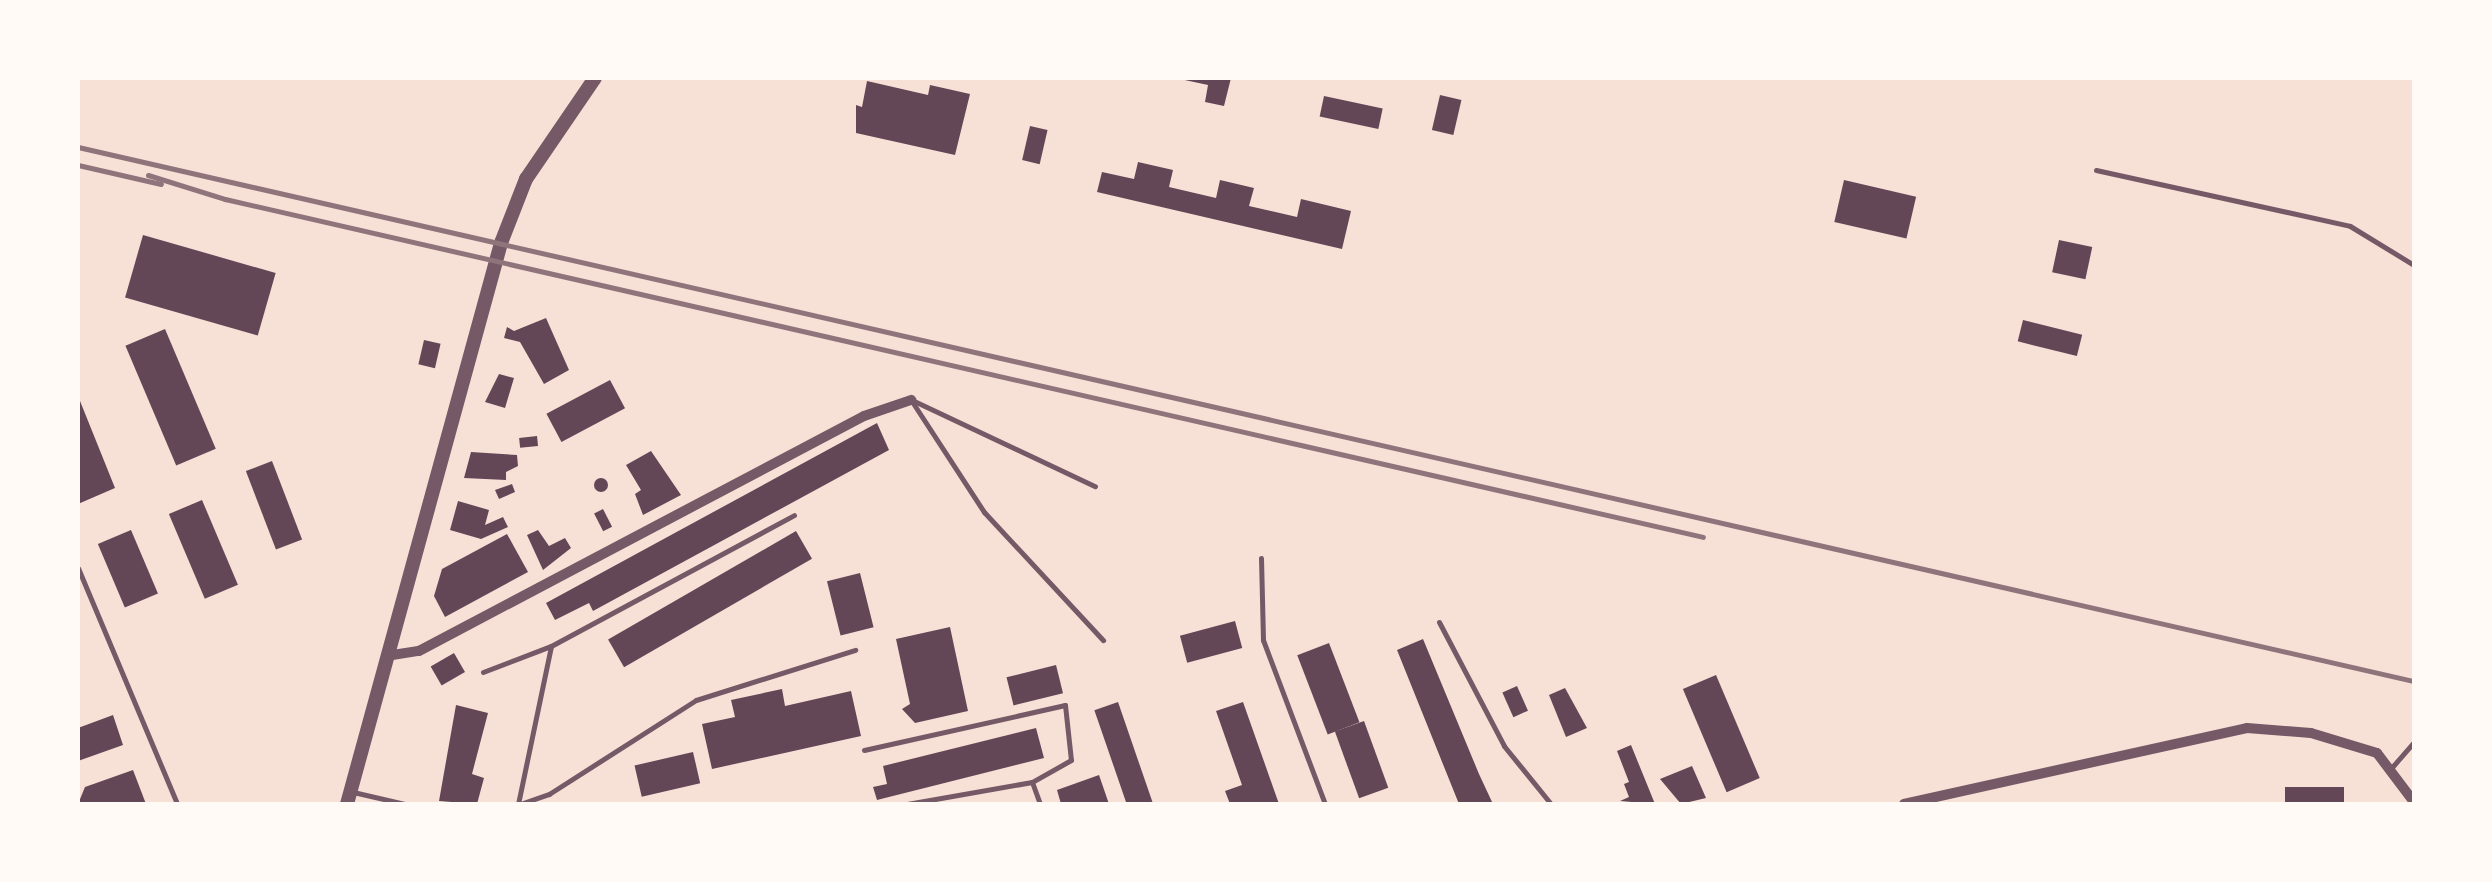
<!DOCTYPE html>
<style>
body{margin:0}
#map{position:relative;width:2492px;height:882px;overflow:hidden;background:#f7e1d7;font-family:"Nunito Sans",sans-serif}
div>[style]{position:absolute}
[style*='--x']{left:calc(var(--x)*1px);top:calc(var(--y)*1px);width:calc(var(--w)*1px);rotate:calc(var(--a)*1deg)}
.building>*{inset:0;background:#644757;transform-origin:0 0}
.round{border-radius:50%}
.service>*{height:5px;margin:-2.5px;padding:0 2.5px;transform-origin:2.5px;border-radius:2.5px;background:#755966}
.minor>*{height:10px;margin:-5px;padding:0 5px;transform-origin:5px;border-radius:5px;background:#755966}
.tertiary>*{height:14px;margin:-7px;padding:0 7px;transform-origin:7px;border-radius:7px;background:#755966}
.rail>*{height:5px;margin:-2.5px;padding:0 2.5px;transform-origin:2.5px;border-radius:2.5px;background:#8f747c}
span{translate:-50% -50%;white-space:nowrap;text-align:center;line-height:1.15;-webkit-text-stroke:9px #fffaf5;paint-order:stroke}
.frame{position:absolute;inset:0;border:80px solid #fffaf5;pointer-events:none}
</style>
<div id="map">
<div class="building">
<div style="clip-path:polygon(1231px 78px,1224px 106px,1205px 102px,1208px 85px,1180px 79px)"></div>
<div style="clip-path:polygon(867px 81px,928px 95px,930px 85px,970px 94px,955px 155px,856px 133px,856px 105px,862px 107px)"></div>
<div style="left:1440px;top:95px;width:22px;height:36px;rotate:13deg"></div>
<div style="left:1324px;top:96px;width:60px;height:21px;rotate:12deg"></div>
<div style="left:1030px;top:126px;width:18px;height:35px;rotate:13deg"></div>
<div style="clip-path:polygon(1138px 162px,1173px 170px,1169px 187px,1216px 198px,1220px 180px,1254px 188px,1249px 206px,1297px 217px,1301px 199px,1351px 211px,1342px 249px,1097px 192px,1102px 172px,1134px 179px)"></div>
<div style="left:1844px;top:180px;width:74px;height:43px;rotate:13deg"></div>
<div style="left:143px;top:235px;width:138px;height:65px;rotate:16deg"></div>
<div style="left:2059px;top:240px;width:34px;height:33px;rotate:12deg"></div>
<div style="clip-path:polygon(546px 318px,569px 370px,544px 384px,520px 342px,504px 338px,507px 327px,514px 331px)"></div>
<div style="left:2023px;top:320px;width:61px;height:22px;rotate:14deg"></div>
<div style="left:165px;top:329px;width:130px;height:43px;rotate:67deg"></div>
<div style="left:424px;top:340px;width:17px;height:25px;rotate:13deg"></div>
<div style="clip-path:polygon(499px 374px,514px 378px,505px 408px,485px 402px)"></div>
<div style="left:610px;top:380px;width:32px;height:72px;rotate:62deg"></div>
<div style="clip-path:polygon(78px 396px,115px 488px,78px 504px)"></div>
<div style="clip-path:polygon(877px 423px,889px 450px,593px 611px,589px 603px,555px 620px,546px 603px)"></div>
<div style="left:537px;top:436px;width:10px;height:18px;rotate:84deg"></div>
<div style="clip-path:polygon(651px 451px,681px 495px,643px 515px,635px 494px,641px 490px,626px 465px)"></div>
<div style="clip-path:polygon(471px 452px,517px 455px,518px 466px,506px 472px,506px 480px,464px 478px)"></div>
<div style="left:272px;top:461px;width:84px;height:28px;rotate:69deg"></div>
<div class="round" style="left:594px;top:478px;width:14px;height:14px"></div>
<div style="clip-path:polygon(512px 484px,515px 492px,499px 499px,495px 490px)"></div>
<div style="left:202px;top:500px;width:92px;height:36px;rotate:67deg"></div>
<div style="clip-path:polygon(458px 501px,489px 510px,485px 525px,503px 517px,508px 527px,481px 539px,450px 530px)"></div>
<div style="left:603px;top:509px;width:20px;height:10px;rotate:63deg"></div>
<div style="left:131px;top:530px;width:69px;height:36px;rotate:67deg"></div>
<div style="clip-path:polygon(538px 530px,549px 546px,565px 538px,571px 548px,543px 570px,527px 535px)"></div>
<div style="left:796px;top:531px;width:32px;height:217px;rotate:60deg"></div>
<div style="clip-path:polygon(507px 534px,528px 572px,445px 617px,434px 596px,442px 569px)"></div>
<div style="left:860px;top:573px;width:56px;height:34px;rotate:76deg"></div>
<div style="left:1235px;top:621px;width:28px;height:57px;rotate:75deg"></div>
<div style="clip-path:polygon(950px 627px,968px 711px,915px 723px,902px 709px,910px 704px,896px 639px)"></div>
<div style="clip-path:polygon(1423px 639px,1479px 774px,1493px 804px,1459px 804px,1397px 650px)"></div>
<div style="left:1329px;top:643px;width:85px;height:34px;rotate:69deg"></div>
<div style="left:454px;top:653px;width:22px;height:27px;rotate:60deg"></div>
<div style="left:1056px;top:665px;width:29px;height:51px;rotate:76deg"></div>
<div style="left:1716px;top:675px;width:112px;height:36px;rotate:67deg"></div>
<div style="left:1517px;top:686px;width:27px;height:16px;rotate:66deg"></div>
<div style="clip-path:polygon(1565px 688px,1587px 728px,1566px 737px,1549px 695px)"></div>
<div style="clip-path:polygon(782px 689px,785px 706px,851px 691px,861px 736px,712px 769px,702px 724px,735px 717px,731px 700px)"></div>
<div style="left:1118px;top:702px;width:108px;height:25px;rotate:71deg"></div>
<div style="clip-path:polygon(1243px 702px,1279px 804px,1230px 804px,1225px 791px,1242px 785px,1216px 711px)"></div>
<div style="clip-path:polygon(456px 705px,488px 713px,472px 774px,484px 778px,477px 804px,439px 801px)"></div>
<div style="clip-path:polygon(113px 715px,123px 745px,78px 761px,78px 728px)"></div>
<div style="left:1364px;top:721px;width:71px;height:31px;rotate:70deg"></div>
<div style="clip-path:polygon(1036px 728px,1044px 758px,877px 800px,873px 787px,887px 784px,883px 766px)"></div>
<div style="clip-path:polygon(1631px 745px,1655px 804px,1620px 801px,1629px 797px,1624px 784px,1629px 782px,1617px 751px)"></div>
<div style="left:693px;top:752px;width:32px;height:60px;rotate:77deg"></div>
<div style="clip-path:polygon(1692px 766px,1706px 798px,1681px 804px,1660px 779px)"></div>
<div style="clip-path:polygon(133px 770px,146px 804px,78px 804px,85px 787px)"></div>
<div style="clip-path:polygon(1099px 775px,1109px 804px,1061px 804px,1057px 790px)"></div>
<div style="left:2344px;top:787px;width:17px;height:59px;rotate:90deg"></div>
</div>
<div class="service">
<div style="--x:2096;--y:170;--w:260;--a:12.4"></div>
<div style="--x:2350;--y:226;--w:75;--a:31.4"></div>
<div style="--x:911;--y:400;--w:134;--a:56.9"></div>
<div style="--x:984;--y:512;--w:175;--a:47.1"></div>
<div style="--x:914;--y:401;--w:200;--a:25.2"></div>
<div style="--x:1261;--y:558;--w:82;--a:88.6"></div>
<div style="--x:1263;--y:640;--w:175;--a:69.3"></div>
<div style="--x:78;--y:568;--w:256;--a:67.2"></div>
<div style="--x:1439;--y:622;--w:140;--a:62.3"></div>
<div style="--x:1504;--y:746;--w:75;--a:51"></div>
<div style="--x:483;--y:672;--w:73;--a:-20.9"></div>
<div style="--x:551;--y:646;--w:276;--a:-28.3"></div>
<div style="--x:864;--y:750;--w:206;--a:-12.6"></div>
<div style="--x:1065;--y:705;--w:55;--a:83.8"></div>
<div style="--x:1071;--y:760;--w:45;--a:150.6"></div>
<div style="--x:1032;--y:782;--w:23;--a:70"></div>
<div style="--x:2393;--y:766;--w:32;--a:-49"></div>
<div style="--x:353;--y:792;--w:53;--a:13"></div>
<div style="--x:518;--y:804;--w:161;--a:-78.2"></div>
<div style="--x:520;--y:804;--w:31;--a:-19"></div>
<div style="--x:549;--y:794;--w:174;--a:-32.6"></div>
<div style="--x:696;--y:700;--w:167;--a:-17.5"></div>
<div style="--x:907;--y:804;--w:127;--a:-10"></div>
</div>
<div class="minor">
<div style="--x:386;--y:656;--w:33;--a:-9"></div>
<div style="--x:419;--y:651;--w:503;--a:-27.84"></div>
<div style="--x:864;--y:416;--w:50;--a:-18.8"></div>
<div style="--x:1904;--y:804;--w:351;--a:-12.5"></div>
<div style="--x:2247;--y:728;--w:64;--a:4.5"></div>
<div style="--x:2311;--y:733;--w:69;--a:16.9"></div>
<div style="--x:2377;--y:753;--w:61;--a:52.9"></div>
</div>
<div class="tertiary">
<div style="--x:347;--y:804;--w:582;--a:-74.65"></div>
<div style="--x:501;--y:243;--w:69;--a:-68.7"></div>
<div style="--x:526;--y:179;--w:122;--a:-55.7"></div>
</div>
<div class="rail">
<div style="--x:78;--y:147;--w:2396;--a:12.88"></div>
<div style="--x:78;--y:165;--w:85;--a:12.9"></div>
<div style="--x:148;--y:175;--w:81;--a:17.3"></div>
<div style="--x:225;--y:199;--w:1516;--a:12.88"></div>
</div>
<div class="frame"></div>
</div>
